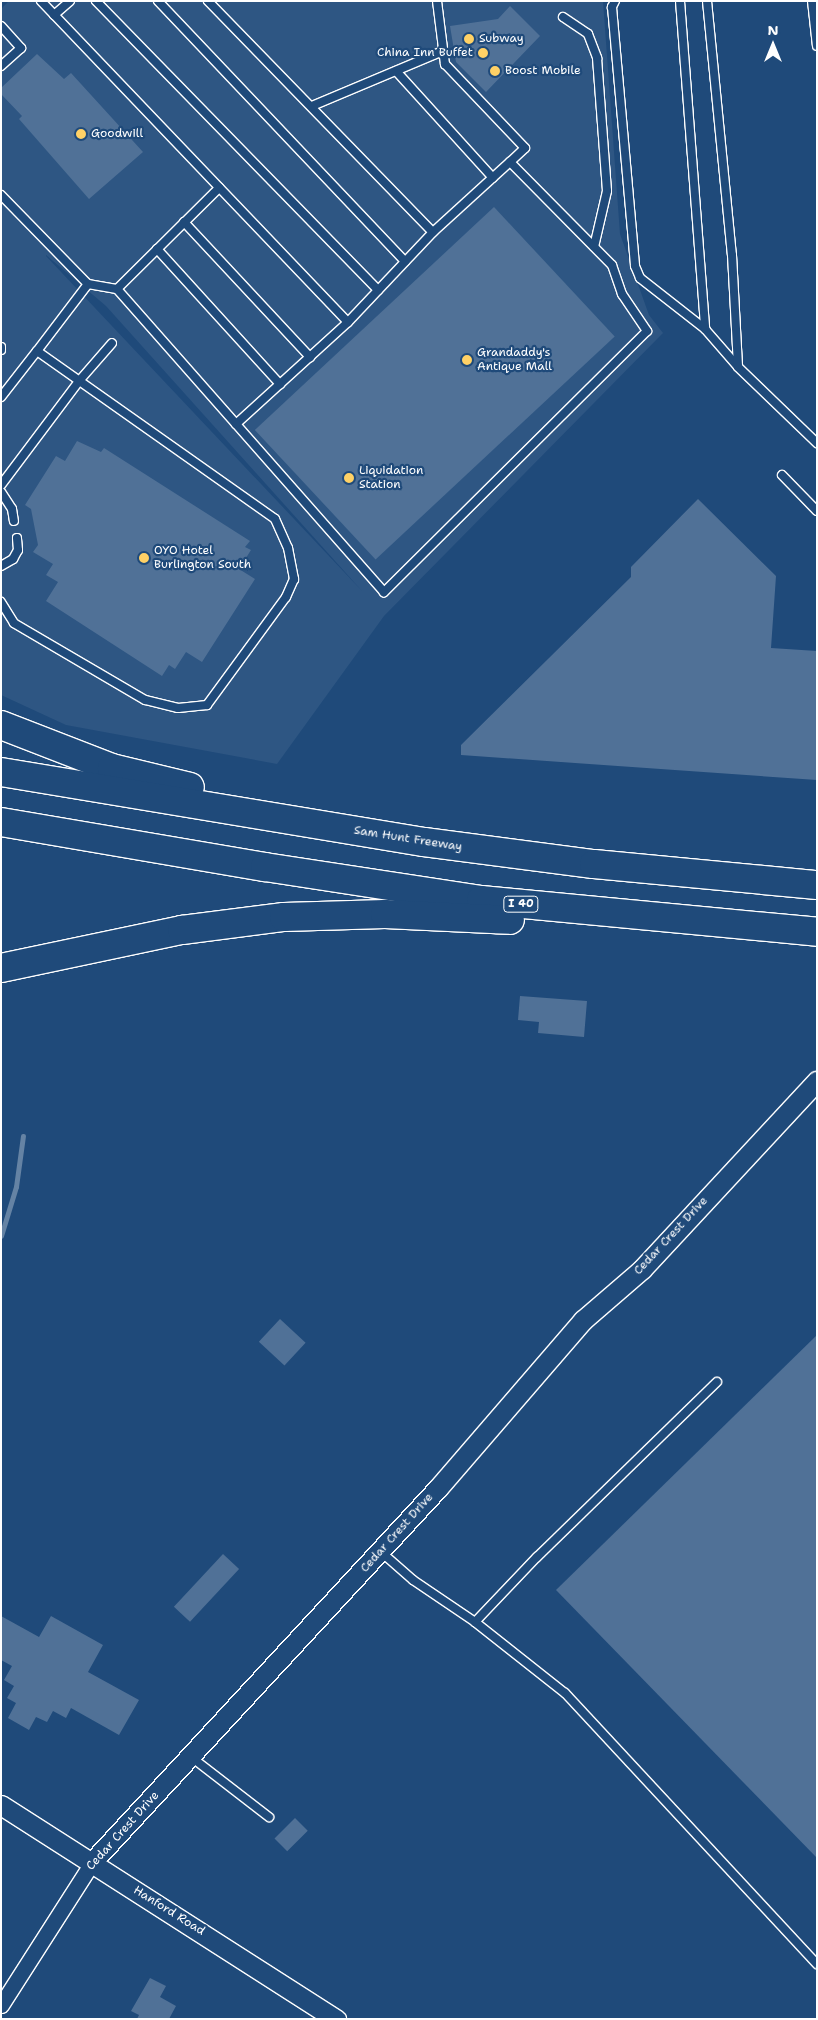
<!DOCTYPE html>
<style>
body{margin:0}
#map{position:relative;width:818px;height:2020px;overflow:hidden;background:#1f4a7a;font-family:"Shantell Sans",sans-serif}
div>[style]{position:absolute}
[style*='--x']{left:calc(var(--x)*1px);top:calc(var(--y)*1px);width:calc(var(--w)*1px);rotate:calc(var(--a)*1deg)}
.built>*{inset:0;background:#2e5683}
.stream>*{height:4.5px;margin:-2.25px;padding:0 2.25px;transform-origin:2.25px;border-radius:2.25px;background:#6583a4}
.building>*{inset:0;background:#507197;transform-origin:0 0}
.roads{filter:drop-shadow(1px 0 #fff) drop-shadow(-1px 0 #fff) drop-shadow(0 1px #fff) drop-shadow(0 -1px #fff)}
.service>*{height:8px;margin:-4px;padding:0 4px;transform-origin:4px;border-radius:4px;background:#1f4a7a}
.minor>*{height:15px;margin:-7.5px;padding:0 7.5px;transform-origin:7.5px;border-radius:7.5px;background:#1f4a7a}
.tertiary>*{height:19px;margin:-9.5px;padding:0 9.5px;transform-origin:9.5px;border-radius:9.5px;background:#1f4a7a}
.motorway>*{height:28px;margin:-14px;padding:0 14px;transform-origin:14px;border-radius:14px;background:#1f4a7a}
.dots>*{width:14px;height:14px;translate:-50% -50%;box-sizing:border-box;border:2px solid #1f4a7a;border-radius:50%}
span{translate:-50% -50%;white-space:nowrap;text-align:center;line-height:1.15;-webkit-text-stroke:4.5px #1f4a7a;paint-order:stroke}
.shield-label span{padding:1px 4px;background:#1f4a7a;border:1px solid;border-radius:4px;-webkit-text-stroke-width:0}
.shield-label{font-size:11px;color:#fff;font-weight:700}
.poi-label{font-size:12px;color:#fff}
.left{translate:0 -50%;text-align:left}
.right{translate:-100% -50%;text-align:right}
.street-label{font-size:12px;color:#fff}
.frame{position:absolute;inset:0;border:2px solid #fff;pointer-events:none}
.north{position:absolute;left:748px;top:20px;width:50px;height:50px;-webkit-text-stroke:4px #1f4a7a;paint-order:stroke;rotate:0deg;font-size:14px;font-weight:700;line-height:20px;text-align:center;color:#fff}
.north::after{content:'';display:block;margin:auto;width:18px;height:22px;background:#fff;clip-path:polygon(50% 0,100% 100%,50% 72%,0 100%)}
</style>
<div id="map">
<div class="built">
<div style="clip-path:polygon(evenodd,9px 1px,603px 1px,620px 234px,649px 315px,663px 333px,384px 616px,277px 764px,66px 725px,1px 695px,1px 9px,9px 1px,46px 255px,106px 306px,362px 591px,46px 256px,46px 255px)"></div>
</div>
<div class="stream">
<div style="--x:1;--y:1236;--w:51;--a:-73"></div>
<div style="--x:16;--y:1187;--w:51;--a:-82.2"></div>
</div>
<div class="building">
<div style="clip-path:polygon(510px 6px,540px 36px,486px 92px,456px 62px,450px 26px,498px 19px)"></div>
<div style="clip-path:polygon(37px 54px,64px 79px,71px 73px,143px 152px,89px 199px,19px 119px,22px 116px,1px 94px,1px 88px)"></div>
<div style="left:494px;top:207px;width:177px;height:327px;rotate:47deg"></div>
<div style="clip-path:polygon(77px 441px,101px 452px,104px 448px,250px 541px,245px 547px,251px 550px,239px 569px,255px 579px,202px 662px,186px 652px,175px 669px,169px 665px,162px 676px,46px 601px,58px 582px,46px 575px,53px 564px,33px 552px,38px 545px,31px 509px,25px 505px,56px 456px,65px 461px)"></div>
<div style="clip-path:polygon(698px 499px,776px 576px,771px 648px,817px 651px,817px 780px,461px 755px,461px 745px,631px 577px,631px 567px)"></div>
<div style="clip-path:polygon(520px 996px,587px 1001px,584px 1037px,538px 1033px,539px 1022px,518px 1020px)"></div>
<div style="left:280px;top:1319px;width:35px;height:31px;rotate:43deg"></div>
<div style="clip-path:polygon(817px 1335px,817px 1858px,556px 1590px)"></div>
<div style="left:223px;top:1554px;width:22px;height:72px;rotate:43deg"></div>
<div style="clip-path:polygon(1px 1616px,39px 1637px,51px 1616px,103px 1645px,88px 1672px,139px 1700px,119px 1735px,71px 1708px,66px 1718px,53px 1711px,47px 1722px,36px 1717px,29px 1730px,8px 1718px,16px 1703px,7px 1698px,14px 1686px,4px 1680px,12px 1666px,1px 1660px)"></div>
<div style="left:295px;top:1818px;width:18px;height:29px;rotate:45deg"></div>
<div style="clip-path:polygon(150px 1978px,166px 1986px,160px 1997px,176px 2006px,169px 2019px,137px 2019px,139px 2015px,131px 2011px)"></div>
</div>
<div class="roads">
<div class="service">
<div style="--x:41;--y:1;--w:444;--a:46.3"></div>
<div style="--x:96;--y:1;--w:404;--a:45.7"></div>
<div style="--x:158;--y:1;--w:359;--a:46.5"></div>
<div style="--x:208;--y:1;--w:322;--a:45.8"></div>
<div style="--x:437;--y:1;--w:64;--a:82.8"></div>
<div style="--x:445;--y:64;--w:116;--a:46.4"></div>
<div style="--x:525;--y:148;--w:21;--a:137"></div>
<div style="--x:615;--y:1;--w:7;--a:117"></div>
<div style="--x:612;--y:7;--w:225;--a:84.9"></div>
<div style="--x:632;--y:231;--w:35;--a:85"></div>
<div style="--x:635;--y:266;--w:13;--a:67"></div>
<div style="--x:640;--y:278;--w:83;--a:38.1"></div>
<div style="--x:705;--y:329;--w:50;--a:49"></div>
<div style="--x:738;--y:367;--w:110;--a:43.9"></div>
<div style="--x:680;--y:1;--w:329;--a:85.6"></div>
<div style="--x:707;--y:1;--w:255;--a:84.4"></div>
<div style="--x:732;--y:255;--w:112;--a:86.9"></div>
<div style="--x:812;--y:1;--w:45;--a:83.7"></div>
<div style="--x:54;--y:15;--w:21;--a:-41"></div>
<div style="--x:563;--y:17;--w:30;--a:34"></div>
<div style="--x:588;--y:34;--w:26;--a:69"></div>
<div style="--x:597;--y:58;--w:133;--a:85.7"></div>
<div style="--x:607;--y:191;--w:57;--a:103.1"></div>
<div style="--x:1;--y:26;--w:30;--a:48"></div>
<div style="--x:21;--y:48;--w:27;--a:138"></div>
<div style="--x:396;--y:71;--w:144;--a:47.8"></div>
<div style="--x:312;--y:106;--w:142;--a:-22.8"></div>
<div style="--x:510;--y:162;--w:145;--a:45.3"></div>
<div style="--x:612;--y:265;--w:31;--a:71"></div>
<div style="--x:622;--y:294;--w:45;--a:56"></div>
<div style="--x:647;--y:331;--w:371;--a:135.2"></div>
<div style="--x:384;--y:592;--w:224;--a:-131.4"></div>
<div style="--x:236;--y:424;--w:151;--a:-42.3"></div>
<div style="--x:348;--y:322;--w:124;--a:-46.6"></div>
<div style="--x:433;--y:232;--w:104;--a:-42.3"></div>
<div style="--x:1;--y:195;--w:124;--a:45.7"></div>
<div style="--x:88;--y:284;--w:84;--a:127.3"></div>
<div style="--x:37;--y:351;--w:291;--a:35.2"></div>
<div style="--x:275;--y:519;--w:32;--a:66"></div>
<div style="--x:288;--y:548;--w:32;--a:79"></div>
<div style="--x:294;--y:579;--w:20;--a:114"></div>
<div style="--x:286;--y:597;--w:134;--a:126.2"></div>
<div style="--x:207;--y:705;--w:29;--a:174"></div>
<div style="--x:178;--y:708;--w:34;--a:-166"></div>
<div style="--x:145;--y:700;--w:152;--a:-149.6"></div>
<div style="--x:14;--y:623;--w:25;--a:-122"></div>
<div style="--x:184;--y:222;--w:185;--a:47"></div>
<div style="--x:157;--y:249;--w:183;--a:47.7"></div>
<div style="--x:88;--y:284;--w:29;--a:10"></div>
<div style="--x:117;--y:289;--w:180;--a:48.6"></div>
<div style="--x:117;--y:289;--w:144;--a:-44.7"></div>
<div style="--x:1;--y:347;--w:3;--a:90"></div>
<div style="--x:1;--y:397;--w:58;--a:-52"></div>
<div style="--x:782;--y:475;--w:50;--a:45.8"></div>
<div style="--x:1;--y:485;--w:130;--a:-53.1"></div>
<div style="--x:79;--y:381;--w:50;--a:-49"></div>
<div style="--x:1;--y:492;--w:20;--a:57"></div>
<div style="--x:12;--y:509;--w:12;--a:81"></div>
<div style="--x:1;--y:566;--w:14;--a:-30"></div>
<div style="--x:13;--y:559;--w:10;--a:-61"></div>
<div style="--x:18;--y:550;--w:12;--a:-95"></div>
<div style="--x:380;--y:1551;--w:44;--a:41.3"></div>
<div style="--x:413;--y:1580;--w:75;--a:34.1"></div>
<div style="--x:475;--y:1622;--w:115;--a:38.3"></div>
<div style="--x:565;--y:1693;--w:370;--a:47.1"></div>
<div style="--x:475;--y:1622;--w:90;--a:-46.4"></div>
<div style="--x:537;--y:1557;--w:251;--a:-44.2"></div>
<div style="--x:190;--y:1756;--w:100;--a:37.7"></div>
</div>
<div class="minor">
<div style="--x:1;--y:2005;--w:171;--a:-57.4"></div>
</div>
<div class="tertiary">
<div style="--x:1;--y:1805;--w:398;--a:32.6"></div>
<div style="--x:93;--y:1861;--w:508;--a:-47.23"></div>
<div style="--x:438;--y:1488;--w:222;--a:-49.2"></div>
<div style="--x:583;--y:1320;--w:78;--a:-40.8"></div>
<div style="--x:642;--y:1269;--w:257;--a:-47.1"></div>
</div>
<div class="motorway">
<div style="--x:1;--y:725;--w:119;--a:21.2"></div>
<div style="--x:112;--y:768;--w:80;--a:13.7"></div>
<div style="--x:1;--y:772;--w:429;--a:9.4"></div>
<div style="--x:424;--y:842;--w:171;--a:7.4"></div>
<div style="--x:594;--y:864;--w:224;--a:5.4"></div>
<div style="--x:1;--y:822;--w:268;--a:9.7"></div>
<div style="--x:265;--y:867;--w:219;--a:8.7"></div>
<div style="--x:481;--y:900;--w:338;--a:5.4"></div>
<div style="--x:1;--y:968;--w:185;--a:-11.9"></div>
<div style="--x:182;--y:930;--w:103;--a:-7.3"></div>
<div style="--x:284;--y:917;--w:101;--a:-1.7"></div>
<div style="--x:385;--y:914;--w:125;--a:2.7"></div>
</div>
</div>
<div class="dots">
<div style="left:469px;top:39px;background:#ffd166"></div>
<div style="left:483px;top:53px;background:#ffd166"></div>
<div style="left:495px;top:71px;background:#ffd166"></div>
<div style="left:81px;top:134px;background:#ffd166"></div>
<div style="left:467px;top:360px;background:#ffd166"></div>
<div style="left:349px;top:478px;background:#ffd166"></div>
<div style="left:144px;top:558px;background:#ffd166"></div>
</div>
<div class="shield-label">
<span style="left:521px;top:904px">I 40</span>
</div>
<div class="poi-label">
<span class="left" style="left:479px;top:39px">Subway</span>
<span class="right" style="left:473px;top:53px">China Inn Buffet</span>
<span class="left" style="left:505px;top:71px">Boost Mobile</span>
<span class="left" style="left:91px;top:134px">Goodwill</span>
<span class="left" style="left:477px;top:360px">Grandaddy's<br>Antique Mall</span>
<span class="left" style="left:359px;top:478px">Liquidation<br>Station</span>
<span class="left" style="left:154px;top:558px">OYO Hotel<br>Burlington South</span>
</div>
<div class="street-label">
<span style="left:408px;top:839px;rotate:9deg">Sam Hunt Freeway</span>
<span style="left:671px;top:1236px;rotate:-47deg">Cedar Crest Drive</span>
<span style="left:397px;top:1533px;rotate:-48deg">Cedar Crest Drive</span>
<span style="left:123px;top:1831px;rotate:-48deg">Cedar Crest Drive</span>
<span style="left:169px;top:1911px;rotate:32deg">Hanford Road</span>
</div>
<div class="frame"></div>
<div class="north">N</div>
</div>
